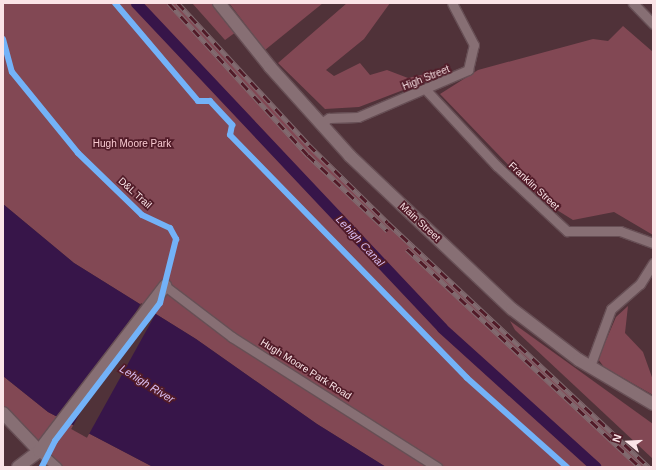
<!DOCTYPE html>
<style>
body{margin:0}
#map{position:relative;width:656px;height:470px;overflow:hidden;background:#503239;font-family:Arial,sans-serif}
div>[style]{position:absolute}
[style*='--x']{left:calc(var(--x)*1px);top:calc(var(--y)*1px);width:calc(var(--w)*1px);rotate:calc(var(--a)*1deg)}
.green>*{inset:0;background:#824854}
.water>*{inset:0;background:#371549}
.pier>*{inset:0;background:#503239;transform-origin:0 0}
.canal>*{height:11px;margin:-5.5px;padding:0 5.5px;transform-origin:5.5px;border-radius:5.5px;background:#371549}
.roads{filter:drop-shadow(1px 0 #674f55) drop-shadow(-1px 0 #674f55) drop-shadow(0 1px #674f55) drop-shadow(0 -1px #674f55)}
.street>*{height:9px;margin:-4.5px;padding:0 4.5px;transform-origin:4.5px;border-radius:4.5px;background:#876f74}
.secondary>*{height:12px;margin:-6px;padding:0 6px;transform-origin:6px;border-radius:6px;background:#876f74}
.rail>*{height:4.5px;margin-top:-2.25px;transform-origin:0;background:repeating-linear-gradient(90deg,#511b28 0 9px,#816a6f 0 18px);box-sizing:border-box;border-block:1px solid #816a6f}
.cycleway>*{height:6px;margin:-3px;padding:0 3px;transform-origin:3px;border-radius:3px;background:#73b2f8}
span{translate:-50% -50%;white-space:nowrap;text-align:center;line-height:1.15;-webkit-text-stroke:3.5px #511b28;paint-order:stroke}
.street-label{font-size:10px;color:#fae4e7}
.park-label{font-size:10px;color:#f9cbd2}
.water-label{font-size:11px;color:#d9bdf2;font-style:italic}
.frame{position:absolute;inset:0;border:4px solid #fae4e7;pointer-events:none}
.north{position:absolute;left:608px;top:422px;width:40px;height:40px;-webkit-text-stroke:3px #511b28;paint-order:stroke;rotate:288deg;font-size:11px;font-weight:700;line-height:16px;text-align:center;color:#fae4e7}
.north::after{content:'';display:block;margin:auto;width:14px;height:18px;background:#fae4e7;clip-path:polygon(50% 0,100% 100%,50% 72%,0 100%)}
</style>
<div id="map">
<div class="green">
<div style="clip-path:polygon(3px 3px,178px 3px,309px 145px,388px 223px,648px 467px,386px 467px,317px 424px,196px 339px,74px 263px,3px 204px)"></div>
<div style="clip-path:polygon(192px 3px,212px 3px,236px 32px,225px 40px)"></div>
<div style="clip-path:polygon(229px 3px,323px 3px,265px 50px)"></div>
<div style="clip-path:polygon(347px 3px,390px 3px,364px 39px,326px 70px,334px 76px,360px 63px,370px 75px,387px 70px,408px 78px,434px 72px,432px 79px,359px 107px,325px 109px,278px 63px)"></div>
<div style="clip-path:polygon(623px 26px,653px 52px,653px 235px,614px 212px,573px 220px,544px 202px,440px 94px,478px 70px,593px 39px,608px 41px)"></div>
<div style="clip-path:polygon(628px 306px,625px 333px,643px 352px,653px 380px,653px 395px,604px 367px,598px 359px,616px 317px)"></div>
<div style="clip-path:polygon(510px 321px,653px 424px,653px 459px,515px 330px)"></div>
<div style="clip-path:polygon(3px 376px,48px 412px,153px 467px,57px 467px,3px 413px)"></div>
</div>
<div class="water">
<div style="clip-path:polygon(3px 204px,74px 263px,196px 339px,317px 424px,386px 467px,153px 467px,48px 412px,3px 376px)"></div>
</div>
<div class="pier">
<div style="left:141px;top:303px;width:18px;height:144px;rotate:29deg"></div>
</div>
<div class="canal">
<div style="--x:136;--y:3;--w:446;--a:46.7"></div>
<div style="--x:442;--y:328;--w:207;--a:42.1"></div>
</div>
<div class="roads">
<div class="street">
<div style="--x:633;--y:3;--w:29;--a:46"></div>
<div style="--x:427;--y:91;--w:103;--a:47"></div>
<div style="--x:497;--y:166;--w:96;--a:42.9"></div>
<div style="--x:567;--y:231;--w:53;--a:0"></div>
<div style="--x:620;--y:231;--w:35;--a:20"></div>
<div style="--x:320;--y:124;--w:11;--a:-34"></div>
<div style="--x:329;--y:118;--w:29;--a:-2"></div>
<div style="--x:358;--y:117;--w:120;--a:-23.1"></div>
<div style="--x:468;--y:70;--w:26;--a:-77"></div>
<div style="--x:474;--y:45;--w:47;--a:-117.6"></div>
<div style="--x:165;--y:286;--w:84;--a:37.3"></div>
<div style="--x:232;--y:337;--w:243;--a:32.4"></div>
<div style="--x:590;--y:366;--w:61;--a:-69.8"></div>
<div style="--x:611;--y:309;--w:38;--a:-41"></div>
<div style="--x:640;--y:284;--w:25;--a:-58"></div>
<div style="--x:39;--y:451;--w:24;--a:42"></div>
</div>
<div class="secondary">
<div style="--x:219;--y:3;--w:82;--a:51.4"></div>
<div style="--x:270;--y:67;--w:120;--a:48"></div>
<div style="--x:350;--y:156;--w:223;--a:43.4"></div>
<div style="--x:512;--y:309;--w:84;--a:37.3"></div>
<div style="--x:579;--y:360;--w:86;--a:30.7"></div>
<div style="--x:3;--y:413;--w:52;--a:46.5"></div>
<div style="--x:18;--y:467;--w:26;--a:-37"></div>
<div style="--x:39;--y:451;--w:208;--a:-52.6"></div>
</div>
</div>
<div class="rail">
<div style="--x:169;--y:3;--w:206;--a:47.6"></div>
<div style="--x:308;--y:155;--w:110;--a:43.5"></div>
<div style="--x:178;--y:3;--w:193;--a:47.3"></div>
<div style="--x:309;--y:145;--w:111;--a:44.6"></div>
<div style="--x:388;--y:223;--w:357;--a:43.1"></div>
<div style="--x:407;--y:249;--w:319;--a:43.1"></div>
</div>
<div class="cycleway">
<div style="--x:115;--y:3;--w:128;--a:49.7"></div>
<div style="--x:198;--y:101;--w:12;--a:0"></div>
<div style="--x:210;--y:101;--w:33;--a:47"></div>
<div style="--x:232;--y:125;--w:10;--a:101"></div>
<div style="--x:230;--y:135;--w:339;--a:45.7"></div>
<div style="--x:467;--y:378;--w:134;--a:41.7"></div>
<div style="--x:3;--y:39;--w:34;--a:75"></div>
<div style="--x:12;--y:72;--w:104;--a:50.8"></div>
<div style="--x:78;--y:153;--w:89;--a:44.1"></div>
<div style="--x:142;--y:215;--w:31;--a:25"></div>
<div style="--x:170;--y:228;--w:13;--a:61"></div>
<div style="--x:176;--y:239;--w:66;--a:104"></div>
<div style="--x:160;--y:303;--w:173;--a:127.3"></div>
<div style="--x:55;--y:441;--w:29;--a:117"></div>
</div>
<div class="street-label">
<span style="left:426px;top:78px;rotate:-22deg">High Street</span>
<span style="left:534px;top:186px;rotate:43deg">Franklin Street</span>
<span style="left:135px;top:193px;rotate:42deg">D&amp;L Trail</span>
<span style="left:420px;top:222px;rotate:43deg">Main Street</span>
<span style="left:306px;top:369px;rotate:32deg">Hugh Moore Park Road</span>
</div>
<div class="park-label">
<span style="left:132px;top:144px">Hugh Moore Park</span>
</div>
<div class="water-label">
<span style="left:360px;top:241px;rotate:47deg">Lehigh Canal</span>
<span style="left:147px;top:384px;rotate:32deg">Lehigh River</span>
</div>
<div class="frame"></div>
<div class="north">N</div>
</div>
